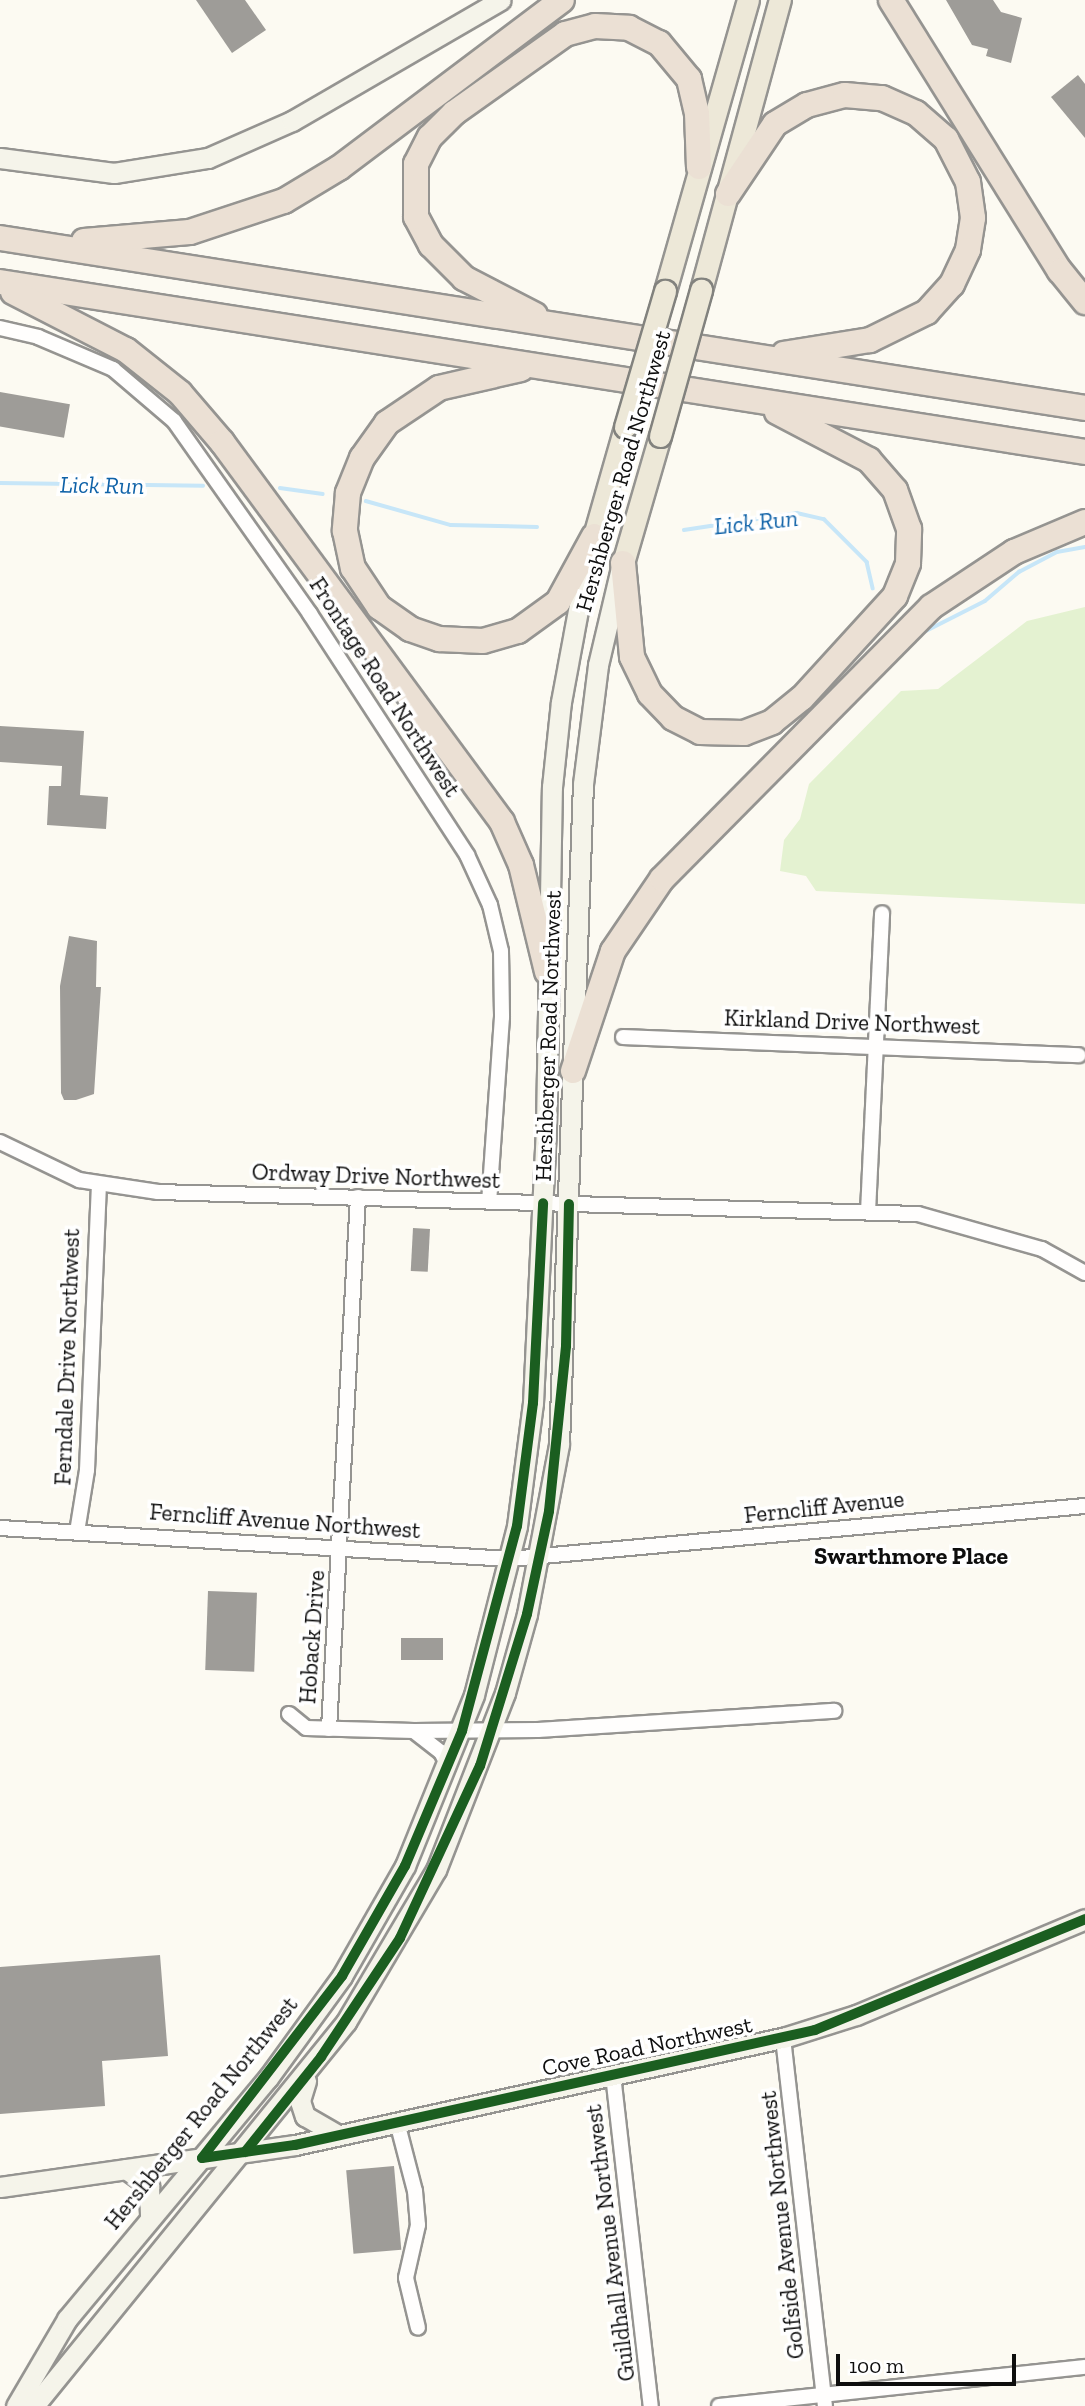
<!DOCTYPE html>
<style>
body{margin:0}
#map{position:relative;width:1085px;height:2406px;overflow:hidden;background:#fcfaf2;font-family:"Zilla Slab",serif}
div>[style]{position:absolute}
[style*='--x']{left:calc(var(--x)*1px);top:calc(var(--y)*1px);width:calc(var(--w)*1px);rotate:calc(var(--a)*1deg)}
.green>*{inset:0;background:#e4f2d1}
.stream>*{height:3.5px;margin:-1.75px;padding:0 1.75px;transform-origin:1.75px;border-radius:1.75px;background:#c7e6f8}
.building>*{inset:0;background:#9e9c98;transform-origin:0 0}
.roads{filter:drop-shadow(2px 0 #959491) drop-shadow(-2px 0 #959491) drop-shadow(0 2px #959491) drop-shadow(0 -2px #959491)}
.street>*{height:14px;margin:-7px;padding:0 7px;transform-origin:7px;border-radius:7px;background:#fffefd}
.secondary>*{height:19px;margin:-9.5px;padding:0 9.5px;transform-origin:9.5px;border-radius:9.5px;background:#f5f4ea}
.primary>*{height:21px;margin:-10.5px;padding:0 10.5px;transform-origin:10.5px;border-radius:10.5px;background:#ede8d8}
.highway>*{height:24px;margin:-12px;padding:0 12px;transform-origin:12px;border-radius:12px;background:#ebe0d4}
.bridges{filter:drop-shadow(2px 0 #82827e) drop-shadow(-2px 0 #82827e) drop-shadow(0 2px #82827e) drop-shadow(0 -2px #82827e)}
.primary-bridge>*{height:21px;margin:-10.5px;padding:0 10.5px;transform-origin:10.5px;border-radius:10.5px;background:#ede8d8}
.cycleway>*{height:10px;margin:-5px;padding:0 5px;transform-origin:5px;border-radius:5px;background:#1b5e20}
span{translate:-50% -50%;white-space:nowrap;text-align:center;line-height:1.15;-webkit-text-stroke:7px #fff;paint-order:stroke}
.street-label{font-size:23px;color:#0e0e0e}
.water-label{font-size:24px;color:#0f62a8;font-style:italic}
.neighbourhood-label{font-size:24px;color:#0e0e0e;font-weight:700}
.scale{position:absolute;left:836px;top:2354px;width:180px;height:32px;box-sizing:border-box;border:4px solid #0e0e0e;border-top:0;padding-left:9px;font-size:21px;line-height:24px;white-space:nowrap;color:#0e0e0e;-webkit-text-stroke:5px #fff;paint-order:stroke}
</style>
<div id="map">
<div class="green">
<div style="clip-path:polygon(1085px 607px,1085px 904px,816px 891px,806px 876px,780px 871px,784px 840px,800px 819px,809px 784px,901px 691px,938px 689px,1027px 621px)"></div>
</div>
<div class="stream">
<div style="--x:0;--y:483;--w:203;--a:0.8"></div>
<div style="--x:280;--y:488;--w:43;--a:7.9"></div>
<div style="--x:366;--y:501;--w:88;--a:15.8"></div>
<div style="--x:451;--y:525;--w:86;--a:1.3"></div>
<div style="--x:684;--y:530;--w:114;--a:-8.6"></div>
<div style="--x:797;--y:513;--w:28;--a:13"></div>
<div style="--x:824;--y:519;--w:61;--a:45"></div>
<div style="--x:867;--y:562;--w:27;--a:77"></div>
<div style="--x:924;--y:632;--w:68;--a:-26.9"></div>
<div style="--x:985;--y:601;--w:45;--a:-40.5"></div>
<div style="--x:1019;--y:572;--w:43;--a:-27.8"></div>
<div style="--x:1057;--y:552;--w:28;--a:-10"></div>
</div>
<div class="building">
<div style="clip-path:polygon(196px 0,245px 0,266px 30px,232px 53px)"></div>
<div style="clip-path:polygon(946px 0,993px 0,1001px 12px,1022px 18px,1011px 63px,986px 56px,988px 49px,972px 45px)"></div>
<div style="clip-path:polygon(1078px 75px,1085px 84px,1085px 138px,1051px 97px)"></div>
<div style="left:0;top:392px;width:71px;height:34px;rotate:10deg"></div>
<div style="clip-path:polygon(0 726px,84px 731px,80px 795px,108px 797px,106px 829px,47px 825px,49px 786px,61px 786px,62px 766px,0 762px)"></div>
<div style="clip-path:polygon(69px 936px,97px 941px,96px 987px,101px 987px,94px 1094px,76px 1100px,64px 1100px,61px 1093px,60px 986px)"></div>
<div style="left:413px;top:1228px;width:17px;height:43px;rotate:3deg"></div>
<div style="left:208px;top:1591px;width:49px;height:79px;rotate:2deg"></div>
<div style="left:401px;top:1638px;width:42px;height:22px"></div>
<div style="clip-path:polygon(160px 1955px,168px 2056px,102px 2061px,105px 2106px,0 2114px,0 1967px)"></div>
<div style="left:394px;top:2166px;width:84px;height:48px;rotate:85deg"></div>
</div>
<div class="roads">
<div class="street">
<div style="--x:0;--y:328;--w:39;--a:13"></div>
<div style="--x:38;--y:337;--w:82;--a:23.1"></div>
<div style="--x:113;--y:369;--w:80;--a:40.4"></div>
<div style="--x:174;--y:421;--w:236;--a:54.8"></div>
<div style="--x:310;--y:614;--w:288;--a:56.9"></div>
<div style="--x:467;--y:855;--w:55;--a:65.3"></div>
<div style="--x:490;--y:905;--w:47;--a:76.6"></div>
<div style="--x:501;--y:951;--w:66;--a:89.1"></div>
<div style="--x:502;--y:1017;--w:185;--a:94"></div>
<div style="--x:623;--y:1037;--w:456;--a:2.3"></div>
<div style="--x:0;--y:1142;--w:88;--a:25.7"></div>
<div style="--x:79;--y:1180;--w:80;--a:8.6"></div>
<div style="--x:158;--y:1192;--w:760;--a:1.66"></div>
<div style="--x:918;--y:1214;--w:129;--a:15.8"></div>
<div style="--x:1042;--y:1249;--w:49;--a:29.2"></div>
<div style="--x:868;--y:1212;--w:299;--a:-87.3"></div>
<div style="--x:0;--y:1528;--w:511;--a:3.48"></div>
<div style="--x:510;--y:1559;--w:577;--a:-5.27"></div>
<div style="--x:77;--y:1532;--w:63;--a:-80.8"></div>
<div style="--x:87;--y:1470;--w:286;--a:-87.6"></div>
<div style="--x:289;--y:1714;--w:22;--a:39"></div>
<div style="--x:306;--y:1728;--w:108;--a:1.6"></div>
<div style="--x:414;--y:1731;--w:124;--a:-0.5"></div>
<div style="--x:538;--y:1730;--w:297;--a:-3.7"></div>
<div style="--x:329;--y:1729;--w:533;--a:-86.88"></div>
<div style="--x:415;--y:1732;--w:33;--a:38"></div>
<div style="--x:441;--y:1752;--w:16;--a:63"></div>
<div style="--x:783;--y:2038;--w:370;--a:83.5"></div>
<div style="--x:613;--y:2075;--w:333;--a:83.5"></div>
<div style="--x:397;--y:2122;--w:71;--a:75.4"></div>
<div style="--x:415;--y:2191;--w:34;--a:85"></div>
<div style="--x:418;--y:2225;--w:54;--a:102.8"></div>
<div style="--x:406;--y:2278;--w:51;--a:76.5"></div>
<div style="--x:719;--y:2406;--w:368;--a:-6.1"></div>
</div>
<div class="secondary">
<div style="--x:0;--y:158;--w:115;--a:7.5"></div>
<div style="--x:114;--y:173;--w:95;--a:-9.1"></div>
<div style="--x:208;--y:158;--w:92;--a:-23.8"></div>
<div style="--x:292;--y:121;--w:241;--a:-30.1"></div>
<div style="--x:306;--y:2081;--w:21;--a:107"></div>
<div style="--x:300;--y:2101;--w:16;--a:72"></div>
<div style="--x:305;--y:2116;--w:38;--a:30"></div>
<div style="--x:126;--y:2169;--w:29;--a:36"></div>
<div style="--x:149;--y:2186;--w:31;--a:88"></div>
<div style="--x:0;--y:2187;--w:298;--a:-8.1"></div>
<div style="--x:295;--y:2145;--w:500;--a:-12.4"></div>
<div style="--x:783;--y:2038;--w:77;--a:-17.5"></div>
<div style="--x:856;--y:2015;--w:248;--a:-22.7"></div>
<div style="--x:16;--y:2406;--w:101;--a:-59.6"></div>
<div style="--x:67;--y:2319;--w:314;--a:-50.2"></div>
<div style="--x:268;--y:2078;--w:126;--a:-54"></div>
<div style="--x:342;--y:1976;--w:127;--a:-60.2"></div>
<div style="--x:405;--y:1866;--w:184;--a:-68"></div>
<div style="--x:474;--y:1695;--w:174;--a:-75.7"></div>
<div style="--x:517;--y:1526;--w:124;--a:-82.6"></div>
<div style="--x:533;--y:1403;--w:276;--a:-87.3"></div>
<div style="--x:546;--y:1127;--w:340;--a:-89"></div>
<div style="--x:552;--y:787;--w:85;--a:-84"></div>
<div style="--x:561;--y:702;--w:147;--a:-79.5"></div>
<div style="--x:34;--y:2406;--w:495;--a:-50.9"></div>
<div style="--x:346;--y:2022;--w:177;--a:-59.4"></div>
<div style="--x:436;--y:1870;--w:190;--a:-68.7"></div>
<div style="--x:505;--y:1693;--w:82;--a:-74.4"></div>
<div style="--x:527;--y:1614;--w:173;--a:-79.3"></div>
<div style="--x:559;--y:1444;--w:660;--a:-87.92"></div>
<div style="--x:583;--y:784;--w:120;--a:-82.8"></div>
<div style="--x:598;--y:665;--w:100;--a:-76.7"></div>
</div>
<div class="primary">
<div style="--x:701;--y:290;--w:301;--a:-74.8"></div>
<div style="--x:665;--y:291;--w:303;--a:-74.1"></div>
<div style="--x:594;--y:536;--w:113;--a:-74.1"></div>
<div style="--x:623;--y:563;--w:132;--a:-73.8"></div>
</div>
<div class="highway">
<div style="--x:891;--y:0;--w:319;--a:58.1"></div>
<div style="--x:1060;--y:271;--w:40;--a:51"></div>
<div style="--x:728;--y:194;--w:84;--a:-56.1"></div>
<div style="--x:775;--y:124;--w:37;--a:-31"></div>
<div style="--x:807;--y:105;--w:39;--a:-15"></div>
<div style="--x:845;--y:95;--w:37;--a:5"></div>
<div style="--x:882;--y:98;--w:37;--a:24"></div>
<div style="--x:916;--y:113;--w:40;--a:41"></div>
<div style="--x:946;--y:139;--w:48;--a:62.9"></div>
<div style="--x:968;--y:182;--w:36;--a:82"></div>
<div style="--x:973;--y:218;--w:32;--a:99"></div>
<div style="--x:968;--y:250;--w:38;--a:115"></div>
<div style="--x:952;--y:284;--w:38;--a:132"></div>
<div style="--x:927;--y:312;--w:64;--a:153.8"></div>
<div style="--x:870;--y:340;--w:87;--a:170.8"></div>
<div style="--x:0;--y:238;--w:1098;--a:8.9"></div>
<div style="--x:84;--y:241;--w:106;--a:-4.9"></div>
<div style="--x:190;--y:232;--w:99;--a:-18.3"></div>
<div style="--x:284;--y:201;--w:64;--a:-31"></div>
<div style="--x:339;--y:168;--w:279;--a:-37"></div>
<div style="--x:0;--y:282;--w:1098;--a:8.9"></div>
<div style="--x:13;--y:292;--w:127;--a:27.2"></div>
<div style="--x:126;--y:350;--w:69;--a:38.5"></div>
<div style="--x:180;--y:393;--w:65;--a:49.4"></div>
<div style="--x:222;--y:442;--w:472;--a:53.6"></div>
<div style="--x:502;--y:822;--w:47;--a:66.2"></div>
<div style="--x:521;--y:865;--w:110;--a:76.3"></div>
<div style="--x:535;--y:315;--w:80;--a:-152.5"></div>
<div style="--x:464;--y:278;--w:47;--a:-135"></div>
<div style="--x:431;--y:245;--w:32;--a:-118"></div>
<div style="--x:416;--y:217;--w:53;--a:-90"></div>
<div style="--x:416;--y:164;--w:30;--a:-63"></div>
<div style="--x:430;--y:137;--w:34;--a:-45"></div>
<div style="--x:454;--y:113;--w:136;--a:-35.4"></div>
<div style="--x:565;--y:34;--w:31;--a:-15"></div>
<div style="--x:595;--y:26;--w:34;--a:3"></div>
<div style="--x:629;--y:28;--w:34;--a:27"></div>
<div style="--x:659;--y:43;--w:47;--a:50.2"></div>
<div style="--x:689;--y:79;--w:35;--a:77"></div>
<div style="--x:697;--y:113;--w:54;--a:87.9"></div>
<div style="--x:521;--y:369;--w:84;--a:167"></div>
<div style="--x:439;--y:388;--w:63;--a:146.1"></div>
<div style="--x:387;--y:423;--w:43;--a:125.5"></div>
<div style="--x:362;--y:458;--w:38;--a:112"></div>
<div style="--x:348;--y:493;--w:38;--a:95"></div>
<div style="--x:345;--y:531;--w:38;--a:78"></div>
<div style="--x:353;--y:568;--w:47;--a:56.3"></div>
<div style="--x:379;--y:607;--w:38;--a:35"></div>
<div style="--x:410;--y:629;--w:31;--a:19"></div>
<div style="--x:439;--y:639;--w:44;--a:2.6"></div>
<div style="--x:483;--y:641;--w:36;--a:-16"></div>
<div style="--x:518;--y:631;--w:49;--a:-35.9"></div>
<div style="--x:558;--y:602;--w:75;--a:-61.4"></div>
<div style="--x:623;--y:563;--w:94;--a:84.5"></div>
<div style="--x:632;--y:657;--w:41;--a:64.1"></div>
<div style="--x:650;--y:694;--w:33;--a:46"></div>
<div style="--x:673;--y:718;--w:30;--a:27"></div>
<div style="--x:700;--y:732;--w:44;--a:1.3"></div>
<div style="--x:744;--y:733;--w:30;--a:-21"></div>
<div style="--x:772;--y:722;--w:38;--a:-39"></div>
<div style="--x:802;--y:698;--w:138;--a:-47.6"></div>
<div style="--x:895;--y:596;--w:35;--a:-68"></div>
<div style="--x:908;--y:563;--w:34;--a:-88"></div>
<div style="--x:909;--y:529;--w:41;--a:-109.7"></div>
<div style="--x:895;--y:490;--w:40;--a:-131"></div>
<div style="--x:869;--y:460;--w:104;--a:-152.4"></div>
<div style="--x:573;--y:1071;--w:126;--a:-71.6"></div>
<div style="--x:613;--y:951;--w:87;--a:-55.8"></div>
<div style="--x:662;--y:879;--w:383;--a:-45.3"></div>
<div style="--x:931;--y:607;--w:100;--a:-33.5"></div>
<div style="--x:1014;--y:552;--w:77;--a:-22.9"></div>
</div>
</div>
<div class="bridges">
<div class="primary-bridge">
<div style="--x:625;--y:427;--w:142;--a:-73.6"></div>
<div style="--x:660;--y:436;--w:152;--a:-74.3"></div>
</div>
</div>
<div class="cycleway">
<div style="--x:245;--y:2152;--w:122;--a:-51.3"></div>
<div style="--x:321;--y:2057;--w:143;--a:-56.4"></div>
<div style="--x:400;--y:1938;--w:190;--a:-65.1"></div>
<div style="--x:480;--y:1766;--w:159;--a:-72.8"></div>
<div style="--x:527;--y:1614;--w:105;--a:-77.9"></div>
<div style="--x:549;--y:1511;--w:166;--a:-84.1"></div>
<div style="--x:566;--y:1346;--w:142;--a:-88.8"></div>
<div style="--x:202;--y:2158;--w:230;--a:-52.4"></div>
<div style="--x:342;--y:1976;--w:127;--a:-60.2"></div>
<div style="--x:405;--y:1866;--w:147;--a:-67.1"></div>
<div style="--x:462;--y:1731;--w:212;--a:-75"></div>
<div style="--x:517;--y:1526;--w:124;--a:-82.6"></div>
<div style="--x:533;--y:1403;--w:200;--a:-87.1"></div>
<div style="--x:202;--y:2158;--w:94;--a:-8"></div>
<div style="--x:295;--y:2145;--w:533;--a:-12.47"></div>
<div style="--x:815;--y:2030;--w:292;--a:-22.3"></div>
</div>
<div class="street-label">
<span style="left:623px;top:471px;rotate:-74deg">Hershberger Road Northwest</span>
<span style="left:385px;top:687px;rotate:57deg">Frontage Road Northwest</span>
<span style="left:852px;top:1022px;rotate:2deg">Kirkland Drive Northwest</span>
<span style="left:548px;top:1036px;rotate:-88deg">Hershberger Road Northwest</span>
<span style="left:376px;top:1176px;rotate:2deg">Ordway Drive Northwest</span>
<span style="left:67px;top:1357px;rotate:-88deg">Ferndale Drive Northwest</span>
<span style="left:824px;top:1507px;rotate:-6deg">Ferncliff Avenue</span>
<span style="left:285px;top:1521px;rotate:4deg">Ferncliff Avenue Northwest</span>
<span style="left:312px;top:1637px;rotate:-86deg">Hoback Drive</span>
<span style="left:647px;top:2046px;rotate:-12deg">Cove Road Northwest</span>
<span style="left:201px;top:2113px;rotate:-51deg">Hershberger Road Northwest</span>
<span style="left:782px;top:2225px;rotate:-96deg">Golfside Avenue Northwest</span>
<span style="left:610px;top:2243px;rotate:-97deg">Guildhall Avenue Northwest</span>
</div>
<div class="water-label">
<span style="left:102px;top:485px;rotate:1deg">Lick Run</span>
<span style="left:756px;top:522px;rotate:-6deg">Lick Run</span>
</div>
<div class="neighbourhood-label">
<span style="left:911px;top:1556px">Swarthmore Place</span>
</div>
<div class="scale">100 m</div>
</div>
